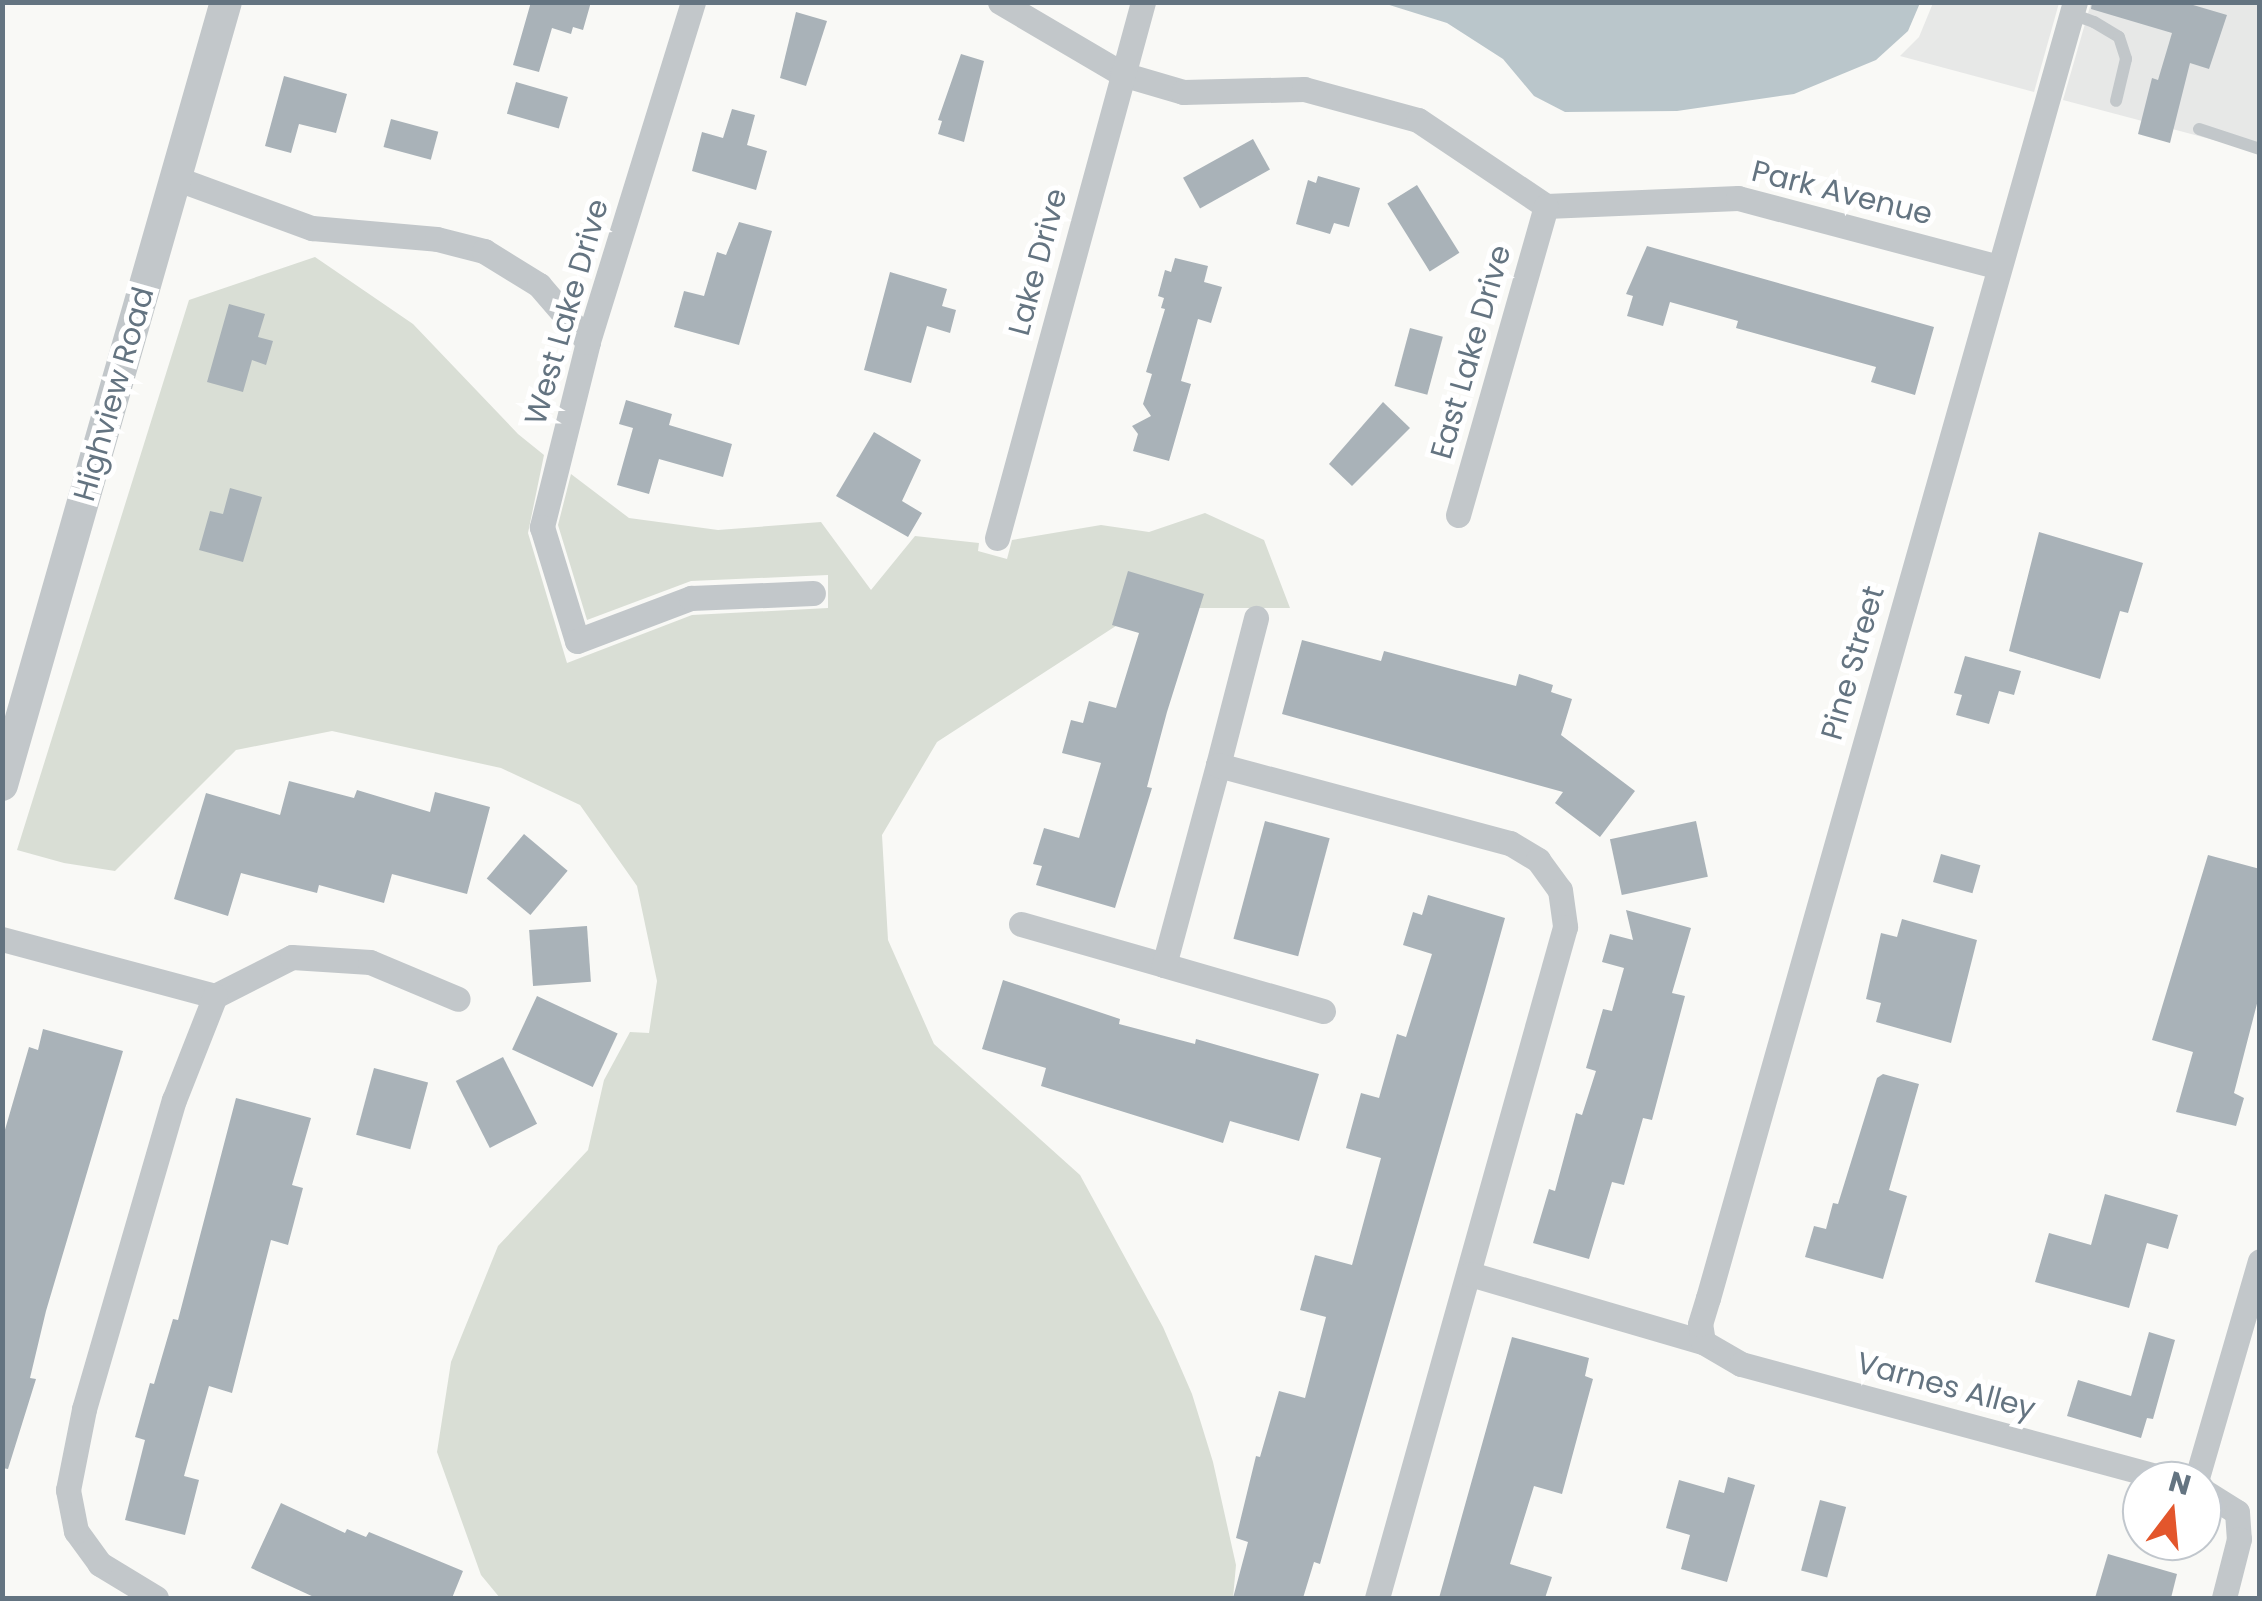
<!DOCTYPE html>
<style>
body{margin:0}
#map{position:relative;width:2262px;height:1601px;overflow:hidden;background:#f9f9f6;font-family:Poppins,sans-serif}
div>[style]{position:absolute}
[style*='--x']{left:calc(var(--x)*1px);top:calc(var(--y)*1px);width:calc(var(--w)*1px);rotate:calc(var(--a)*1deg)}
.built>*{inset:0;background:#e7e8e7}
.green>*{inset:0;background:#d9ded5}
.water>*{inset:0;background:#bac6cb}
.building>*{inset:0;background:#a9b2b8;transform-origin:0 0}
.service>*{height:12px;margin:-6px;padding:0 6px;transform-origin:6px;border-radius:6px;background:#c2c7ca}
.minor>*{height:25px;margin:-12.5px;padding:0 12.5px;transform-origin:12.5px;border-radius:12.5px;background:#c2c7ca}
.tertiary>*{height:32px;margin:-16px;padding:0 16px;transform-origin:16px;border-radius:16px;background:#c2c7ca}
span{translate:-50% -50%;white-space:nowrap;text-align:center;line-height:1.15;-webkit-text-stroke:10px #fff;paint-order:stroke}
.street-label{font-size:30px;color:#647481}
.frame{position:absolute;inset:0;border:5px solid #647481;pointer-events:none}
.north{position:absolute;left:2122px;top:1461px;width:100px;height:100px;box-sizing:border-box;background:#fff;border:2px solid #c1c7cd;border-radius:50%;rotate:16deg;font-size:28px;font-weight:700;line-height:40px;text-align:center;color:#647481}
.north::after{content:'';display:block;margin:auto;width:35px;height:45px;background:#e3562c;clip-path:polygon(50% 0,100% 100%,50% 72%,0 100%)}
</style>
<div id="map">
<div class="built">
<div style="clip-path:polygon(1933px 3px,2059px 3px,2034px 92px,1900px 56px,1919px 37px)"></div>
<div style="clip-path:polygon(2091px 3px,2259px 3px,2259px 152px,2063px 100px)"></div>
</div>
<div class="green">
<div style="clip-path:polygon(315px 257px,413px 324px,518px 434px,544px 455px,528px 533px,567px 663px,692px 615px,828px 608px,828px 575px,691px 581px,587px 620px,558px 525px,571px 474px,629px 518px,718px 530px,821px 522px,871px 590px,915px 536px,979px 543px,978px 551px,1007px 559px,1012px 540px,1101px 525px,1149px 532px,1205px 513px,1264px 540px,1290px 608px,1173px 608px,1122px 622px,937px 742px,882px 835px,888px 940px,934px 1044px,1080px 1175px,1163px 1327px,1192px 1394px,1213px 1462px,1236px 1565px,1233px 1598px,500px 1598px,481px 1575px,437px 1452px,451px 1362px,498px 1246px,588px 1150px,604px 1080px,630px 1032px,649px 1033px,657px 981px,637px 886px,580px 805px,501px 768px,332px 731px,236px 750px,115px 871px,64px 863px,17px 850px,189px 300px)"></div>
</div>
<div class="water">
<div style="clip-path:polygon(1920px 3px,1908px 31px,1876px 60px,1794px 94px,1677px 111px,1565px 112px,1534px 96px,1503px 59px,1447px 23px,1383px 3px)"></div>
</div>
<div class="building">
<div style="clip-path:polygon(531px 2px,591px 2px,583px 30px,573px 27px,571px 34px,552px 28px,539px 72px,513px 65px)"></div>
<div style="clip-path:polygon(2092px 2px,2183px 2px,2227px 15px,2209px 69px,2190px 63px,2170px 143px,2138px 134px,2152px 78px,2158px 80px,2172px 33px,2091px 9px)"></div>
<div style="clip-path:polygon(796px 12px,827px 21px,806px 86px,780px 78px)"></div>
<div style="clip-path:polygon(961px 54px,984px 61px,964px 142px,938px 134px,942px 121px,938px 120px)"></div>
<div style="clip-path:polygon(284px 76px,347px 94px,336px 133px,299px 124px,291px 153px,265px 146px)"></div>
<div style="left:516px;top:82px;width:54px;height:33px;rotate:16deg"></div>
<div style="clip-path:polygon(732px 109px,755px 115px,747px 145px,767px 151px,756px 190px,692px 171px,702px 132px,723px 138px)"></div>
<div style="left:391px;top:119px;width:49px;height:29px;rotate:15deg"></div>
<div style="left:1253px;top:139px;width:35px;height:80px;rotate:61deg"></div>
<div style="clip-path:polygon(1318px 176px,1360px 188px,1349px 227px,1334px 223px,1330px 234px,1296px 224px,1308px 180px,1316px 183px)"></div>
<div style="left:1417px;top:185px;width:80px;height:35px;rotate:58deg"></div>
<div style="clip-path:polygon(739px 222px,772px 231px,739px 345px,674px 327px,684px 291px,704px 296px,717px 252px,726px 255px)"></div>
<div style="clip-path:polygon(1647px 246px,1934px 327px,1915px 395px,1871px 382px,1876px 367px,1736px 328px,1738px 321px,1670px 302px,1663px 326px,1627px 316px,1633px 296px,1626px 294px)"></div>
<div style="clip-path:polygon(1175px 258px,1208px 266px,1204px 282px,1222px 287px,1211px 323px,1198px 319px,1181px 381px,1191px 384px,1169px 461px,1133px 451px,1138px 434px,1132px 426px,1151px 416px,1143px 404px,1152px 374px,1146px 372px,1165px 309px,1161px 308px,1164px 298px,1158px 296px,1165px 270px,1171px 272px)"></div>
<div style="clip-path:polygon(890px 272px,947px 289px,942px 306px,956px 310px,950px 333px,927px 326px,911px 383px,864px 370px)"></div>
<div style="clip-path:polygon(229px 304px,265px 314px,258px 337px,273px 341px,266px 365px,252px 360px,243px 392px,207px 382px)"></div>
<div style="left:1410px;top:328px;width:34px;height:60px;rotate:15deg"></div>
<div style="clip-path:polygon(626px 400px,672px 414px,669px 425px,732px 444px,723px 477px,659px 459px,649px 494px,617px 485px,633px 428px,619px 424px)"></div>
<div style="clip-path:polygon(1383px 402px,1410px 428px,1352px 486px,1329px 464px)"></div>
<div style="clip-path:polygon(874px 432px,921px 460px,902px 501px,922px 513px,908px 537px,836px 496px)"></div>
<div style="clip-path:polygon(230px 488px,262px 497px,243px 562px,199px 550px,210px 511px,223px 514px)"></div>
<div style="clip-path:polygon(2039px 532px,2143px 563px,2128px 613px,2120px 611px,2100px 679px,2009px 651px)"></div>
<div style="clip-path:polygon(1128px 571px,1204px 594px,1167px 712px,1147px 787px,1152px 788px,1115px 908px,1036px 885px,1042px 866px,1033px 864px,1044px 828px,1079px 838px,1101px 763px,1062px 753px,1071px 720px,1083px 723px,1089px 701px,1116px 708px,1139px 633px,1112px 625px)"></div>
<div style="clip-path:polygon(1302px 640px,1381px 661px,1384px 651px,1516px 686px,1519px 674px,1553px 685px,1551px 692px,1572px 699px,1561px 735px,1635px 791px,1600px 837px,1555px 803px,1563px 792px,1282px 714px)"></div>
<div style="clip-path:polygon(1965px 656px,2021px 671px,2014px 695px,1999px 691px,1989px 724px,1956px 715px,1962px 695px,1954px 693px)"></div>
<div style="clip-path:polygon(289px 781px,354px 798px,357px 790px,430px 812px,435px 792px,490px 807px,467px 894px,392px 874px,384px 903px,319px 885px,317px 893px,241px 873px,228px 916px,174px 899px,206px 793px,280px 815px)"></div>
<div style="left:1265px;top:821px;width:67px;height:122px;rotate:15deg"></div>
<div style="left:1696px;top:821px;width:57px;height:88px;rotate:78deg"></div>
<div style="left:524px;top:834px;width:57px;height:58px;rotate:40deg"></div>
<div style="left:1941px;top:854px;width:41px;height:29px;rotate:16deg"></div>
<div style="clip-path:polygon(2208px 855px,2260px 869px,2260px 992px,2234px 1093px,2244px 1098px,2236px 1126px,2176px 1112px,2193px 1052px,2152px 1040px)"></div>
<div style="clip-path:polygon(1428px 895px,1505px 918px,1485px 990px,1320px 1564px,1314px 1562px,1303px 1598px,1233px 1598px,1248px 1542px,1236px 1538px,1256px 1456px,1260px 1457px,1279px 1391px,1305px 1398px,1326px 1317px,1300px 1310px,1315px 1255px,1352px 1265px,1381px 1158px,1346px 1148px,1361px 1093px,1379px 1098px,1397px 1034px,1406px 1037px,1432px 954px,1403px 945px,1413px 912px,1422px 915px)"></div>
<div style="clip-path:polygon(1626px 910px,1691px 928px,1672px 993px,1685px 996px,1652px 1120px,1643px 1118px,1624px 1185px,1612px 1182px,1589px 1259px,1533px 1243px,1549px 1189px,1555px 1191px,1576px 1113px,1582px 1115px,1596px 1071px,1586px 1068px,1603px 1009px,1612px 1011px,1624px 968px,1602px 962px,1610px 934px,1633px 940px)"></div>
<div style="clip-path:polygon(1902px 919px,1977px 940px,1951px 1043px,1876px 1022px,1881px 1003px,1866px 999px,1881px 933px,1897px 937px)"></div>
<div style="left:587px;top:926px;width:56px;height:58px;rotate:86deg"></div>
<div style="clip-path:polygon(1003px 980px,1120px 1019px,1119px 1024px,1195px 1044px,1196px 1039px,1319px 1074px,1299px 1141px,1230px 1121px,1223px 1143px,1041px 1086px,1046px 1068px,982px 1049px)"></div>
<div style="left:537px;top:996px;width:89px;height:59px;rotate:25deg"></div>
<div style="clip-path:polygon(43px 1029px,123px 1051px,46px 1311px,30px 1378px,36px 1379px,8px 1469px,2px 1468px,2px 1140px,29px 1047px,38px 1050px)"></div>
<div style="left:503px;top:1057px;width:75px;height:53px;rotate:63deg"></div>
<div style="left:374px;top:1068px;width:56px;height:69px;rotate:15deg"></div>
<div style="clip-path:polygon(1883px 1074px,1919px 1084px,1889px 1190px,1907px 1196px,1883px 1279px,1805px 1257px,1814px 1226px,1826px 1229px,1833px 1203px,1838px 1204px,1877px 1078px)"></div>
<div style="clip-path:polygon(236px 1098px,311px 1118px,292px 1185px,303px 1188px,288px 1245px,271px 1240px,232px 1393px,209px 1386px,184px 1476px,199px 1480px,185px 1535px,125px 1520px,145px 1440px,135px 1437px,150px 1383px,154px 1384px,173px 1319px,178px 1320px)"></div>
<div style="clip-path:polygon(2105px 1194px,2178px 1215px,2168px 1249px,2147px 1243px,2129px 1308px,2035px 1282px,2049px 1233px,2091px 1245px)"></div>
<div style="clip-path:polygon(2149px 1332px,2175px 1340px,2153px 1419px,2147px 1418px,2141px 1438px,2067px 1416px,2078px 1380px,2131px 1396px)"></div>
<div style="clip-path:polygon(1512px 1337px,1589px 1358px,1585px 1376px,1593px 1379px,1562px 1494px,1534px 1486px,1510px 1564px,1552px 1577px,1545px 1598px,1439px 1598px)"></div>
<div style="clip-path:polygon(1728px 1477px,1755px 1485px,1727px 1582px,1681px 1569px,1690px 1535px,1666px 1528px,1679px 1480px,1724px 1493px)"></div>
<div style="left:1820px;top:1500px;width:27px;height:73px;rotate:15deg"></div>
<div style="clip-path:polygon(281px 1503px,345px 1533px,347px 1529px,366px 1537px,369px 1532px,463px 1571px,452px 1598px,316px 1598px,251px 1568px)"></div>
<div style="clip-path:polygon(2108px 1554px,2177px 1574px,2171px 1598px,2095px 1598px)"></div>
</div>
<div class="service">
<div style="--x:2072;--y:14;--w:23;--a:20"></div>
<div style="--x:2094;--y:22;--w:29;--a:31"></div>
<div style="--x:2119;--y:37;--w:23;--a:72"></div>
<div style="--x:2126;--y:59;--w:43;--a:103.4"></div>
<div style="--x:2199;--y:129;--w:64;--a:18.2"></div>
</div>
<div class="minor">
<div style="--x:693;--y:2;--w:356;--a:107.2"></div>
<div style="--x:588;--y:342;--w:191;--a:104"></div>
<div style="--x:542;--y:527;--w:119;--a:72.9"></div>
<div style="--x:577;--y:641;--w:122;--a:-20.7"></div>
<div style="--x:691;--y:598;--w:122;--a:-2.3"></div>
<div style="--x:1000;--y:2;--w:142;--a:30.5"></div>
<div style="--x:1122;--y:74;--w:64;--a:16.4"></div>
<div style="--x:1183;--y:92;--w:121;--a:-1.4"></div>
<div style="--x:1304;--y:89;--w:118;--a:15.2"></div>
<div style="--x:1418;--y:120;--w:154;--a:33.9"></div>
<div style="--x:1546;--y:206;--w:192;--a:-2.4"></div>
<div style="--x:1738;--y:198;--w:270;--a:14.8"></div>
<div style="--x:175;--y:178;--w:146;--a:20.1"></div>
<div style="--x:312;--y:228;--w:125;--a:5"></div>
<div style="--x:437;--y:239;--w:49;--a:14.3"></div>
<div style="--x:484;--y:251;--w:65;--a:31.7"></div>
<div style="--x:539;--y:285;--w:75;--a:49.3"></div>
<div style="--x:1458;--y:515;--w:321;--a:-74.1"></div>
<div style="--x:997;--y:538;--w:556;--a:-74.76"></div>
<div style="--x:1218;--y:765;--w:152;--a:-75.5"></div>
<div style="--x:1021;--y:924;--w:149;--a:16"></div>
<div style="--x:2;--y:939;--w:220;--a:15"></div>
<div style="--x:215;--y:996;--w:86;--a:-26.9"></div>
<div style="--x:292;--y:957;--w:78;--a:3.7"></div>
<div style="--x:370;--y:962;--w:95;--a:22.8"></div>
<div style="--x:1323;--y:1011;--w:166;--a:-163.9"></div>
<div style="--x:1164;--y:965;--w:207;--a:-74.9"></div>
<div style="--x:1218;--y:765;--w:302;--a:15"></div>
<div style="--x:1510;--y:843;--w:33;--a:31"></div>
<div style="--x:1538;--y:860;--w:37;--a:54"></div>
<div style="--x:1560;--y:890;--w:37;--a:82"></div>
<div style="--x:1565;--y:927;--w:697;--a:105.65"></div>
<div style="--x:1470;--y:1274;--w:243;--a:16.3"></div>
<div style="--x:1703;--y:1342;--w:44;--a:30.1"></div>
<div style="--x:1741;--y:1364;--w:450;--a:15.1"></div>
<div style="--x:1703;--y:1342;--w:18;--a:-99"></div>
<div style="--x:1700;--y:1324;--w:27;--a:-73"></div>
<div style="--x:1708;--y:1298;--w:1347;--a:-74.19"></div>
<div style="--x:2196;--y:1481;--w:229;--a:-73.8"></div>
<div style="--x:2202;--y:1490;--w:41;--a:32.2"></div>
<div style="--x:2237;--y:1512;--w:27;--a:86"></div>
<div style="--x:2239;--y:1539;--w:61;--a:104.3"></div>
<div style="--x:156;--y:1598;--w:66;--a:-148.7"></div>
<div style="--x:100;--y:1564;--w:41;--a:-126"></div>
<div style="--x:76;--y:1531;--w:42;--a:-101"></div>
<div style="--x:68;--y:1490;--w:83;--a:-78.8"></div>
<div style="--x:84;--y:1409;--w:322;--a:-73.8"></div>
<div style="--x:174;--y:1100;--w:112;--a:-68.5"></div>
</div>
<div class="tertiary">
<div style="--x:2;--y:785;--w:814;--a:-74.04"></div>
</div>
<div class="street-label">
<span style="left:1842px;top:193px;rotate:14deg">Park Avenue</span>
<span style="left:1038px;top:262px;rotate:-75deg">Lake Drive</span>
<span style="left:567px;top:312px;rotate:-74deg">West Lake Drive</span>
<span style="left:1471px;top:352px;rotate:-74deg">East Lake Drive</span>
<span style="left:114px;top:394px;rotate:-74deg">Highview Road</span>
<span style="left:1853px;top:663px;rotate:-74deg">Pine Street</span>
<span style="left:1946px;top:1386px;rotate:15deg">Varnes Alley</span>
</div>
<div class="frame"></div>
<div class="north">N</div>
</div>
